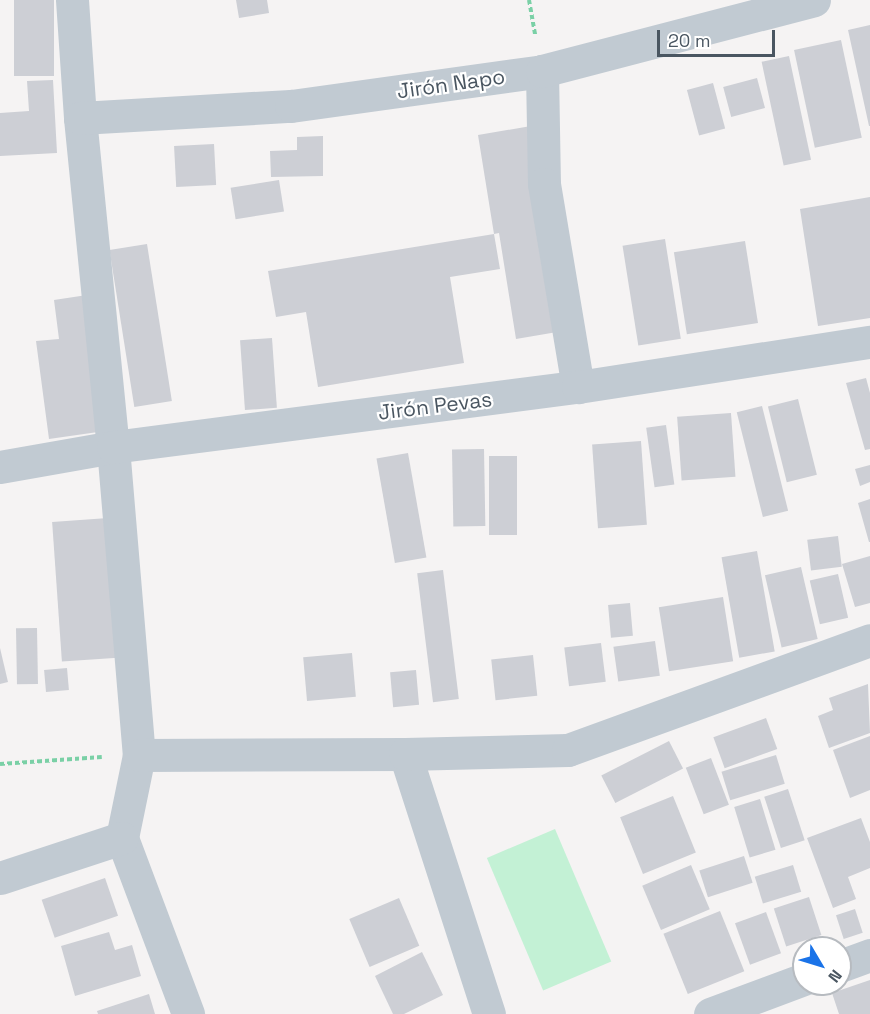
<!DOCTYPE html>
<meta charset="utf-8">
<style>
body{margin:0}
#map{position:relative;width:870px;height:1014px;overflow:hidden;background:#f5f3f3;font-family:"Space Grotesk",sans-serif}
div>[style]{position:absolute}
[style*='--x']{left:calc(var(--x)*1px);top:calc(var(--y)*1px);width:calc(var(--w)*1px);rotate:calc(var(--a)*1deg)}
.green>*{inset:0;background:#c3f1d5;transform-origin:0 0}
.building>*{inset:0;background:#cdcfd5;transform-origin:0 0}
.path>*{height:4px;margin-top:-2px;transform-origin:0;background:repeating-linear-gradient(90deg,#7ad0a6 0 4.5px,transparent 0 7.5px)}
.minor>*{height:33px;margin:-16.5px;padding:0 16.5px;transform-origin:16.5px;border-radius:16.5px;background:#c1cad2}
span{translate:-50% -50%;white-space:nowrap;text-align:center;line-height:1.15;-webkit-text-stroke:4.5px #fff;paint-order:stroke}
.street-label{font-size:21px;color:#4a5661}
.north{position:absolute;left:792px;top:936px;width:60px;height:60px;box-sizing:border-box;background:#fff;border:2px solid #b7bbc0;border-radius:50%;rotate:128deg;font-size:16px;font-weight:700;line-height:24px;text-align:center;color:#4a5661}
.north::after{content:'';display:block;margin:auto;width:21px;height:27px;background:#1a73e8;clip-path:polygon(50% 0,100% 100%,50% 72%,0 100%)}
.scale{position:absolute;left:657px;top:30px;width:118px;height:27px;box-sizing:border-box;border:3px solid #4a5661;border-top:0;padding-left:8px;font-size:18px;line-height:21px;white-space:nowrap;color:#4a5661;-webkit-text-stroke:4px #fff;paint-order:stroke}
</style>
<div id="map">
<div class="green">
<div style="left:555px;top:829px;width:144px;height:74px;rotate:67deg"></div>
</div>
<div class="building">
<div style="left:14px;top:0;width:40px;height:76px"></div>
<div style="clip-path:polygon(236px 0,267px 0,269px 13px,239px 18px)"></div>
<div style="clip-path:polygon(870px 25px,870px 126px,869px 126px,848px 30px)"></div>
<div style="left:841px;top:40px;width:100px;height:48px;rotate:78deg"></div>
<div style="left:789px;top:56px;width:106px;height:28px;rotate:78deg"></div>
<div style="left:757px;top:78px;width:31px;height:35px;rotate:75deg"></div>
<div style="clip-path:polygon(53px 80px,57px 153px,0 156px,0 113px,29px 111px,27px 81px)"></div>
<div style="left:713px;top:83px;width:47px;height:27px;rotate:75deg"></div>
<div style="clip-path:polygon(531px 126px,563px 331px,516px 339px,499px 233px,494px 234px,478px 135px)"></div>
<div style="clip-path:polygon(323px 136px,323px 176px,271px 177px,270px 151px,297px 150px,297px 137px)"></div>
<div style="left:214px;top:144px;width:41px;height:40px;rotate:87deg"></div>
<div style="left:279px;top:180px;width:32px;height:49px;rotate:81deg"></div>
<div style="clip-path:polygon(870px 197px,870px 318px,818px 326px,800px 209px)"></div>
<div style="clip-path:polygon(494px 234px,500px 269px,450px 277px,464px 363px,318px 387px,306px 312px,276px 317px,268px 271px)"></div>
<div style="left:665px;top:239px;width:101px;height:43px;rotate:81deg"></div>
<div style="left:745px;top:241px;width:83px;height:72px;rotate:81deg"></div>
<div style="left:147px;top:244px;width:159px;height:38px;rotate:81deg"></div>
<div style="clip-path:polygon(87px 295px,105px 431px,49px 439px,36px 341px,59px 339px,54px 300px)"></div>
<div style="left:272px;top:338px;width:70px;height:32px;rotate:86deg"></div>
<div style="clip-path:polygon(866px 378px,870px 393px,870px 449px,865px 450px,846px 383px)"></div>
<div style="left:798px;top:399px;width:78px;height:31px;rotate:76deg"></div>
<div style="left:762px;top:406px;width:108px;height:26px;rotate:76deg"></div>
<div style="left:731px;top:413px;width:64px;height:54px;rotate:86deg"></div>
<div style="left:666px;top:425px;width:60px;height:20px;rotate:82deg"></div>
<div style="left:641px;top:441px;width:84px;height:49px;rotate:86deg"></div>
<div style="left:484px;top:449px;width:77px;height:32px;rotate:89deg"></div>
<div style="left:408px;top:453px;width:106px;height:32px;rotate:80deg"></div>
<div style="left:489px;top:456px;width:28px;height:79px"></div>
<div style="clip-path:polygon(870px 465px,870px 482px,860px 486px,855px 469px)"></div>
<div style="clip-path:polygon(870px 499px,870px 542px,869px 542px,858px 503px)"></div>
<div style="left:108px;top:518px;width:140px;height:56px;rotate:86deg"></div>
<div style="left:838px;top:536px;width:31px;height:31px;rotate:83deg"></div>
<div style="left:757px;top:551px;width:102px;height:36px;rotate:80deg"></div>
<div style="clip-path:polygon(870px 556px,870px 603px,855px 607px,842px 564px)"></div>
<div style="left:801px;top:567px;width:74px;height:37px;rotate:77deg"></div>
<div style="left:443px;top:570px;width:130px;height:26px;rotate:83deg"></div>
<div style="left:838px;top:574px;width:45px;height:29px;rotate:77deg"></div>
<div style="left:723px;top:597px;width:65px;height:65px;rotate:81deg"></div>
<div style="left:630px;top:603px;width:33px;height:22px;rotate:85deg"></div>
<div style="left:37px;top:628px;width:56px;height:21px;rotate:89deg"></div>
<div style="left:655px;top:641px;width:35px;height:42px;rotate:82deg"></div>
<div style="left:601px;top:643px;width:39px;height:37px;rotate:83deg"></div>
<div style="clip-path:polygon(0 648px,8px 682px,0 684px)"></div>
<div style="left:352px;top:653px;width:44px;height:49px;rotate:85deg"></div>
<div style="left:533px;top:655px;width:41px;height:42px;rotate:84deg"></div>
<div style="left:67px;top:668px;width:22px;height:23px;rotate:85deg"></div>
<div style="left:416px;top:670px;width:35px;height:26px;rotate:85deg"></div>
<div style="clip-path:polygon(868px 684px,870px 733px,829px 748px,818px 716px,833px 710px,829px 698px)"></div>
<div style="left:766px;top:718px;width:33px;height:56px;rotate:70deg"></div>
<div style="clip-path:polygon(870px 736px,870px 790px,850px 798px,833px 750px)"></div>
<div style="left:669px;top:741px;width:31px;height:76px;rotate:63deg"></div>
<div style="left:776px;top:755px;width:30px;height:57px;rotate:73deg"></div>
<div style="left:711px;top:758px;width:50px;height:27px;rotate:69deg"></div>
<div style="left:788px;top:789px;width:54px;height:25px;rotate:72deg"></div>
<div style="left:673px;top:796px;width:61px;height:57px;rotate:68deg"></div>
<div style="left:760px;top:799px;width:53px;height:27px;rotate:73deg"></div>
<div style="clip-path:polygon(861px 818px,870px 842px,870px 868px,848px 877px,856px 899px,833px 908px,807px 838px)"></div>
<div style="left:744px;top:856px;width:28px;height:47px;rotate:72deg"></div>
<div style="left:691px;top:865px;width:48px;height:53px;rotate:67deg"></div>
<div style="left:793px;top:865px;width:28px;height:40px;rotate:73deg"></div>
<div style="left:105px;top:878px;width:40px;height:67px;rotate:71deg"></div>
<div style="left:809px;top:897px;width:40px;height:37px;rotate:72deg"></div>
<div style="left:399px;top:898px;width:52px;height:54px;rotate:67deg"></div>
<div style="left:855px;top:909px;width:25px;height:20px;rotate:72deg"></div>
<div style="left:720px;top:911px;width:65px;height:61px;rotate:68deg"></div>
<div style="left:766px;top:912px;width:44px;height:33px;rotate:70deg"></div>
<div style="clip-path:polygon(109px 932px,115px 950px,132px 945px,141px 976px,75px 996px,61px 946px)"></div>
<div style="clip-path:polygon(422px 952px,443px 995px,404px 1014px,393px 1014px,375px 976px)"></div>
<div style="clip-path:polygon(870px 980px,870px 1014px,839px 1014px,832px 993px)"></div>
<div style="clip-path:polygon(149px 994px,155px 1014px,98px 1014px,97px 1011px)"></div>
</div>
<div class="path">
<div style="--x:529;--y:0;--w:36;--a:80"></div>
<div style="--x:0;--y:764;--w:102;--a:-3.9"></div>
</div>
<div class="minor">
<div style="--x:72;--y:0;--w:118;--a:86.1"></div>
<div style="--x:80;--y:118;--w:331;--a:84.3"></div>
<div style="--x:113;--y:447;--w:309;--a:85.2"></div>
<div style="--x:139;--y:755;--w:85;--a:101.6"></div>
<div style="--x:122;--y:838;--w:188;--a:69.4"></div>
<div style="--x:542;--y:71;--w:113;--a:89"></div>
<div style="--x:544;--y:184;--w:206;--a:80.5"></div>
<div style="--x:80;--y:118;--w:211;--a:-3.3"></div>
<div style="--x:291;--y:106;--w:253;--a:-7.9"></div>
<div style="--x:542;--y:71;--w:281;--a:-14.6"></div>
<div style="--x:0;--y:467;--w:115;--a:-10"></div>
<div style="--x:113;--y:447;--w:469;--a:-7.4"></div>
<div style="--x:578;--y:387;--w:295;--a:-8.8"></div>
<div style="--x:405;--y:754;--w:273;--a:72.1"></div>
<div style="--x:139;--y:755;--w:266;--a:-0.2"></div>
<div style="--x:405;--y:754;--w:163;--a:-1.4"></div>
<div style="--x:568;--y:750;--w:321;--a:-20"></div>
<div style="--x:0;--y:878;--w:128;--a:-18.2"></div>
<div style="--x:840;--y:966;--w:32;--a:-20"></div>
<div style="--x:710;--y:1014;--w:100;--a:-20.4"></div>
</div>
<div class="street-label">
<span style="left:451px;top:84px;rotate:-8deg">Jirón Napo</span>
<span style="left:435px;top:406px;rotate:-7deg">Jirón Pevas</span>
</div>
<div class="north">N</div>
<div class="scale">20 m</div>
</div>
